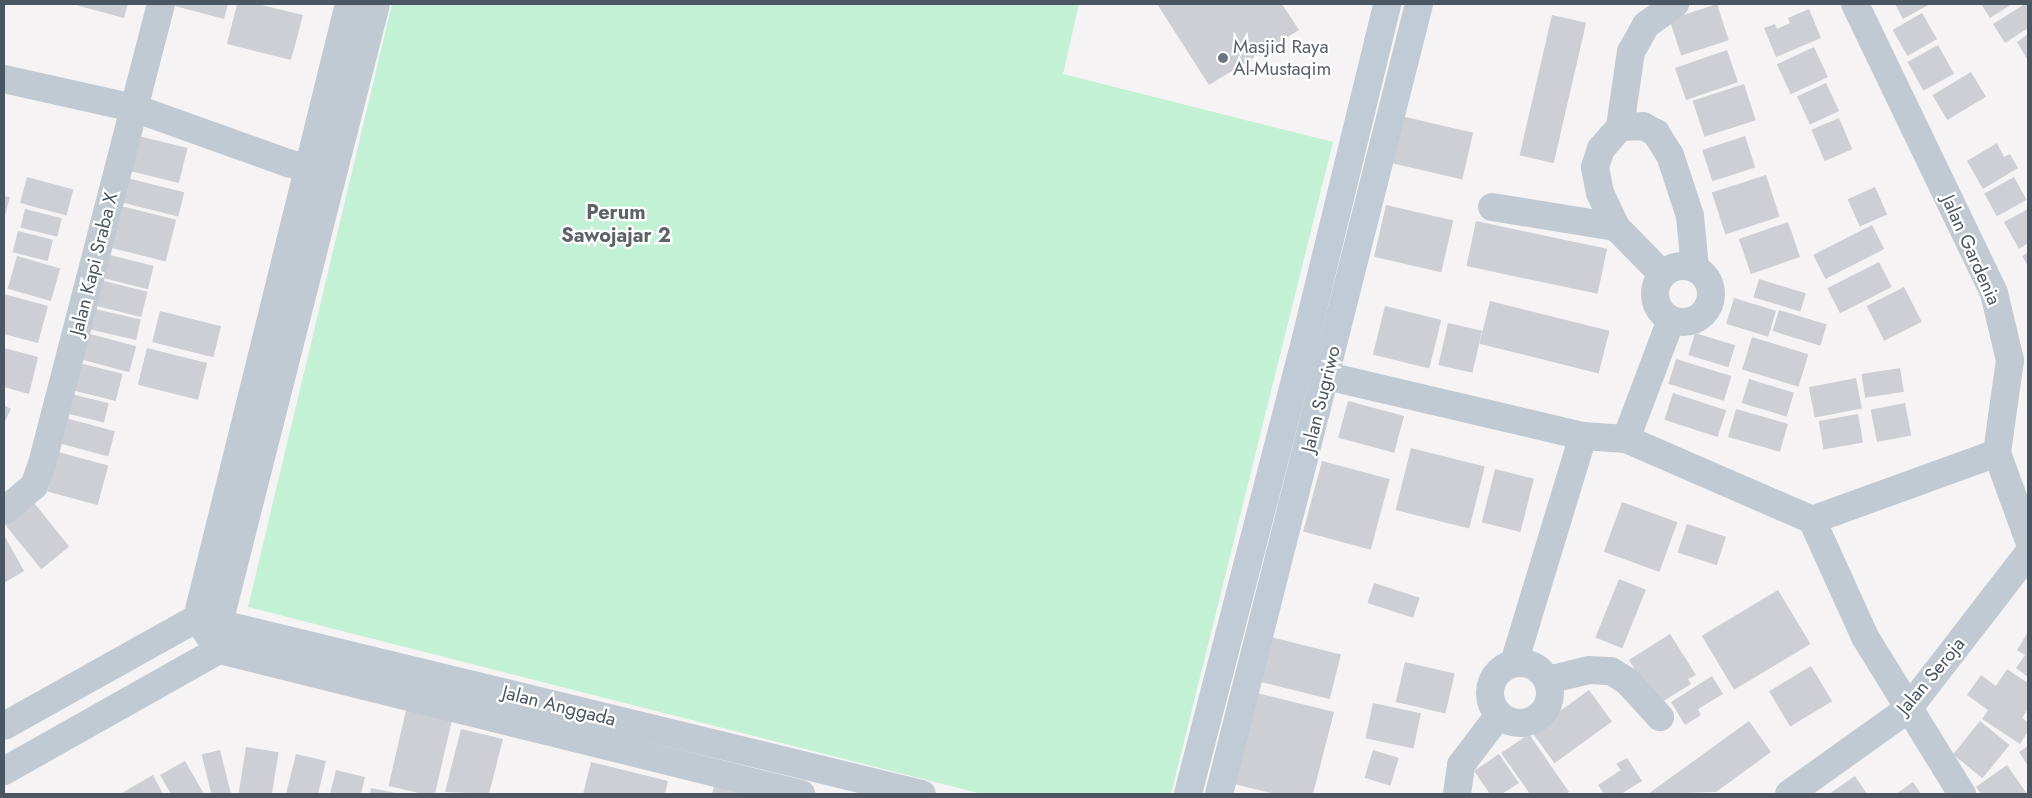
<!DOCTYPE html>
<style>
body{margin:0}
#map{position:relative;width:2032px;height:798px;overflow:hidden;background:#f5f3f3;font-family:Jost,sans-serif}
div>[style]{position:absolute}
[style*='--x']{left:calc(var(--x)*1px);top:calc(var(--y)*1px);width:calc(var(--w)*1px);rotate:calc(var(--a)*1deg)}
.green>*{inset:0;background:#c3f1d5}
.building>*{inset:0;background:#cdcfd5;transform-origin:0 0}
.street>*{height:28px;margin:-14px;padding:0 14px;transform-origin:14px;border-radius:14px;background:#c1cad2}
.street>.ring{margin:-14px;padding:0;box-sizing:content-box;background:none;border:28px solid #c1cad2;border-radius:50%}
.secondary>*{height:28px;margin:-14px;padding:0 14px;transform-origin:14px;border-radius:14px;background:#c1cbd6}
.dots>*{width:14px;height:14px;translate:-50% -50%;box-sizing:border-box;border:2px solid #fff;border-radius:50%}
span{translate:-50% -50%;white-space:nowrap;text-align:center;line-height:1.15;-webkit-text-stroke:4.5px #fff;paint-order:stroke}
.worship-label{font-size:19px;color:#5b616d}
.left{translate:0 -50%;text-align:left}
.street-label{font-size:19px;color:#4a5661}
.neighbourhood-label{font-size:20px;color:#5f6368;font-weight:700}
.frame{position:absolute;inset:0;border:5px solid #4a5661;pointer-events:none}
</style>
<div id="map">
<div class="green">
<div style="clip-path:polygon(392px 4px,1079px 4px,1063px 74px,1333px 142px,1171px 794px,982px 794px,248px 607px)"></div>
</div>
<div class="building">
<div style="clip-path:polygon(72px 4px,128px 4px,124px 18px)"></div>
<div style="clip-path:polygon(176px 4px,228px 4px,224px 19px,175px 6px)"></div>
<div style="clip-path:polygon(237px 4px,257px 4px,303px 15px,291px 60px,227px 44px)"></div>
<div style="clip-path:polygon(1157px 4px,1282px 4px,1299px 30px,1209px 85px)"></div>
<div style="left:1717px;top:4px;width:38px;height:50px;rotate:72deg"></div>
<div style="clip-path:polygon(1895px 4px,1930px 4px,1903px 19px)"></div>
<div style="clip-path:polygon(1981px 4px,2012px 4px,1990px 18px)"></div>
<div style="clip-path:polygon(2025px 4px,2028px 4px,2028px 28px,2005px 43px,1993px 24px)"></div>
<div style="clip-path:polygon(1809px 9px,1821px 38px,1776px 57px,1764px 28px,1775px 24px,1777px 29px,1790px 23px,1788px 18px)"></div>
<div style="left:1922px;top:13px;width:30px;height:34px;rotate:60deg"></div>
<div style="left:1552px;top:15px;width:35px;height:144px;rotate:13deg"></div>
<div style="clip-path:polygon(2028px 34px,2028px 61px,2017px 42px)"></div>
<div style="left:1938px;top:45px;width:33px;height:35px;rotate:61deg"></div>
<div style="left:1814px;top:47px;width:33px;height:41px;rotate:65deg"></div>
<div style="left:1727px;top:50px;width:34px;height:55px;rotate:71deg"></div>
<div style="left:1971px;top:72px;width:29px;height:45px;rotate:59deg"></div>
<div style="left:1826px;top:83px;width:31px;height:32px;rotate:65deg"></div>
<div style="left:1744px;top:84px;width:38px;height:54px;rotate:72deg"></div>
<div style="left:1401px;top:116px;width:74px;height:48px;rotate:13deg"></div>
<div style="left:1839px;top:118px;width:34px;height:30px;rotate:67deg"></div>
<div style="left:139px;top:136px;width:50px;height:36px;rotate:14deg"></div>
<div style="left:1745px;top:136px;width:33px;height:45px;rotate:72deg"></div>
<div style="clip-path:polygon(1997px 143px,2004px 157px,2010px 154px,2018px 168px,1983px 189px,1967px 161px)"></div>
<div style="left:1766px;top:175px;width:44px;height:57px;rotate:72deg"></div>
<div style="left:27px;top:177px;width:48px;height:27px;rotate:15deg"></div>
<div style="left:2014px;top:177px;width:26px;height:34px;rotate:61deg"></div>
<div style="left:127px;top:178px;width:59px;height:25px;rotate:14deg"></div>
<div style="left:1875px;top:187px;width:30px;height:30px;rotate:66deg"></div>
<div style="clip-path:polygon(4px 196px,10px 197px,4px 219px)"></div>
<div style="left:117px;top:205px;width:61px;height:43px;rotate:14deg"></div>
<div style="left:1386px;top:205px;width:69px;height:53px;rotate:13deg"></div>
<div style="left:25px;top:209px;width:38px;height:19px;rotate:14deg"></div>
<div style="clip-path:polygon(2028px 209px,2028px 243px,2019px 249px,2004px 222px)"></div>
<div style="left:1476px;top:221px;width:134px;height:46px;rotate:12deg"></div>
<div style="left:1788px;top:222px;width:37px;height:52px;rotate:71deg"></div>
<div style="left:1872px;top:225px;width:27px;height:66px;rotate:63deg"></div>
<div style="left:18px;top:231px;width:36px;height:22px;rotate:14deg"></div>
<div style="clip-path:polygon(2028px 252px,2028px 266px,2022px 256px)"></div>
<div style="left:110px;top:255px;width:45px;height:24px;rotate:14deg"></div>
<div style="left:17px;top:256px;width:45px;height:34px;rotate:16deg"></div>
<div style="left:1879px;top:262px;width:28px;height:58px;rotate:63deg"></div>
<div style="left:1759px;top:279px;width:49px;height:19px;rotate:17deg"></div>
<div style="left:100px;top:280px;width:49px;height:26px;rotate:14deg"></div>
<div style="left:1904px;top:287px;width:39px;height:42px;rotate:63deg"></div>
<div style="clip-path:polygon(4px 294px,48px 306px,38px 343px,4px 334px)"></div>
<div style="left:1734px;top:298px;width:44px;height:27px;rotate:17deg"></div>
<div style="left:1490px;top:301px;width:123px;height:44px;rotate:14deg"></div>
<div style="left:1385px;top:306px;width:58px;height:50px;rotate:14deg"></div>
<div style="left:95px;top:309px;width:47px;height:21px;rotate:13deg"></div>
<div style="left:1779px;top:310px;width:50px;height:22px;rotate:17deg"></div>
<div style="left:160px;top:311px;width:63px;height:32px;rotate:14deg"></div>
<div style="left:1448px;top:323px;width:35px;height:43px;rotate:13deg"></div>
<div style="left:83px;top:332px;width:55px;height:27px;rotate:15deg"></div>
<div style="left:1695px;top:333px;width:42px;height:23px;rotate:17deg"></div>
<div style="left:1752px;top:337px;width:59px;height:34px;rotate:17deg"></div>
<div style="clip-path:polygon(4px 348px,38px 357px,29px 394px,4px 387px)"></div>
<div style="left:147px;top:348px;width:62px;height:38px;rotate:14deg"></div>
<div style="left:1676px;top:359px;width:58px;height:26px;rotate:17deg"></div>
<div style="left:75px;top:362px;width:49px;height:28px;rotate:14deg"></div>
<div style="left:1900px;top:368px;width:24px;height:39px;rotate:81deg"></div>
<div style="left:1856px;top:378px;width:31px;height:48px;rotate:79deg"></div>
<div style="left:1749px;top:379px;width:47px;height:25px;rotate:17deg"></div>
<div style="left:68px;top:393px;width:42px;height:20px;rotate:14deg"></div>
<div style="left:1673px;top:393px;width:56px;height:28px;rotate:18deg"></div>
<div style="left:1348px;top:401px;width:58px;height:38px;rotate:15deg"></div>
<div style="left:1905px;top:403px;width:33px;height:35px;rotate:79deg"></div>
<div style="clip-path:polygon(4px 405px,11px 409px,4px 423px)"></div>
<div style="left:1736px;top:409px;width:54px;height:29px;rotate:16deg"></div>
<div style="left:1858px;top:414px;width:29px;height:40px;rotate:80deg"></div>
<div style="left:58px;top:416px;width:59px;height:26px;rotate:15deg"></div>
<div style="left:1411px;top:448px;width:76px;height:64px;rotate:14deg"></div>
<div style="left:58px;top:452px;width:52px;height:41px;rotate:15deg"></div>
<div style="left:1322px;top:461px;width:70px;height:73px;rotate:15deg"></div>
<div style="left:1495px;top:469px;width:40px;height:55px;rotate:14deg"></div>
<div style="left:1622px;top:502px;width:59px;height:53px;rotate:20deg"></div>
<div style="left:34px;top:503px;width:56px;height:36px;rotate:51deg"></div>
<div style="left:1687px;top:524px;width:41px;height:30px;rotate:18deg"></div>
<div style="clip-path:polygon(4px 535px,24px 571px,4px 583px)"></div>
<div style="left:1619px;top:579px;width:29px;height:63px;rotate:22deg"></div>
<div style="left:1374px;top:583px;width:48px;height:21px;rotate:18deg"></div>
<div style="left:1778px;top:590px;width:63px;height:89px;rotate:59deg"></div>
<div style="clip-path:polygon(2028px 632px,2028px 677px,2016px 668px,2025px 655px,2017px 650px)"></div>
<div style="clip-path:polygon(1670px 634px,1696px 675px,1688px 679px,1691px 684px,1657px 705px,1629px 660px)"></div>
<div style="left:1271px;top:637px;width:72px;height:46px;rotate:14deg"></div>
<div style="left:1405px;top:662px;width:51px;height:41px;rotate:13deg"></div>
<div style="left:1811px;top:666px;width:41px;height:49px;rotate:59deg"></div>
<div style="clip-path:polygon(2007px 669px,2028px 683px,2028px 709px,2022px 718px,2028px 722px,2028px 731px,2020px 744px,1982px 719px,1988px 710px,1967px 695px,1981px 675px,1996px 686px)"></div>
<div style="clip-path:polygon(1712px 676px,1723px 694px,1698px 709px,1701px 715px,1685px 725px,1671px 702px)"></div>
<div style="left:1589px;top:690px;width:39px;height:71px;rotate:54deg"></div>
<div style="clip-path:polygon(1257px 693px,1334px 712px,1313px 794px,1275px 794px,1234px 784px)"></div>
<div style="left:1373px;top:703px;width:49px;height:36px;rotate:12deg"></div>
<div style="left:407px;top:706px;width:47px;height:82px;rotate:13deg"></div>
<div style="clip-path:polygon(1749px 721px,1771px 752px,1716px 792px,1648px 794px)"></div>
<div style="left:1980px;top:721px;width:38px;height:43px;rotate:39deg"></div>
<div style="clip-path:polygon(461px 729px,503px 739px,489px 794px,445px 792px)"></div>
<div style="clip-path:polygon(1529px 734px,1569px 792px,1566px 794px,1530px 794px,1501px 753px)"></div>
<div style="clip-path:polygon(2028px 746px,2028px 766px,2019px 752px)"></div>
<div style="left:246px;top:747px;width:33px;height:48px;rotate:9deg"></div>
<div style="left:220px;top:750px;width:45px;height:19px;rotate:76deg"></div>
<div style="left:1373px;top:750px;width:27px;height:29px;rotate:17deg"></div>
<div style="clip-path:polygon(296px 754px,326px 761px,318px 794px,286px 794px)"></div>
<div style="clip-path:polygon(1499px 754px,1519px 783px,1502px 794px,1490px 794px,1474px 771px)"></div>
<div style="clip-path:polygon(1627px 758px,1642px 781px,1621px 794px,1604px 794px,1598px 785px,1621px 770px,1616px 764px)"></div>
<div style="clip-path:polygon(185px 761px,204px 794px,171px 794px,160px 775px)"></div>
<div style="clip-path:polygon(591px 762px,668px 781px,665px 794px,583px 794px)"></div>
<div style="clip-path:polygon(2007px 765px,2027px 794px,1981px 794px,1976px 787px)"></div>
<div style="clip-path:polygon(336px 770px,365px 777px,361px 794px,330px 794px)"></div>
<div style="clip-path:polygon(153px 775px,163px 794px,120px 794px)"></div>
<div style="clip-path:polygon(1855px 776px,1867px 794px,1829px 794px)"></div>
<div style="clip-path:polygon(1913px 782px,1921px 794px,1896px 794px)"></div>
<div style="clip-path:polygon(714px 786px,745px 794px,712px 794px)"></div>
<div style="clip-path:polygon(371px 788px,396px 793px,396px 794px,370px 794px)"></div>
</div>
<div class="street">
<div style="--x:1855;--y:4;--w:321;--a:64.3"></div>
<div style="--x:1994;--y:293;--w:69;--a:76.6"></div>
<div style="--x:2010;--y:360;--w:94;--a:98"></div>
<div style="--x:1997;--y:453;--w:90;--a:70"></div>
<div style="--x:4;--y:79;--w:133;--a:12.6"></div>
<div style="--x:134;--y:108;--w:164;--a:19.7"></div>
<div style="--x:288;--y:163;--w:40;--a:14.4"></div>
<div style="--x:1620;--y:127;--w:76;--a:-81.7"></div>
<div style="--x:1631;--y:52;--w:31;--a:-61"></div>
<div style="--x:1646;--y:25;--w:36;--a:-36"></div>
<div style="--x:1492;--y:207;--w:126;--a:9.2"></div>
<div class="ring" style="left:1655px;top:266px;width:28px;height:28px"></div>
<div style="--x:1662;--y:274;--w:66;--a:-134.4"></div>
<div style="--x:1616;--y:227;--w:38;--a:-115"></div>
<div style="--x:1600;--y:193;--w:26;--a:-101"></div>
<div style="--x:1595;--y:167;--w:19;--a:-72"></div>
<div style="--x:1601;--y:149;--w:29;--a:-49"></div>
<div style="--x:1620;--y:127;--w:23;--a:-2"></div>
<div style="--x:1643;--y:126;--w:15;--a:28"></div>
<div style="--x:1656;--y:133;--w:26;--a:58"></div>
<div style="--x:1670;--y:155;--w:64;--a:71.8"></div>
<div style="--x:1690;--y:216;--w:52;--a:84.5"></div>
<div style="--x:1307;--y:359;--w:26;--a:40"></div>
<div style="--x:1327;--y:376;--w:263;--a:13.2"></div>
<div style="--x:1583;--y:436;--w:43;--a:4"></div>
<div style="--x:1626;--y:439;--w:203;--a:23.5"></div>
<div style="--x:1812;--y:520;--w:128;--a:65.6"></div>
<div style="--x:1865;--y:637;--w:185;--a:58.3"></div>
<div style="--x:1626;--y:439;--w:127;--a:-69.3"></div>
<div style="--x:4;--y:511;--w:39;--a:-40"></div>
<div style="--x:34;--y:486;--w:23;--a:-70"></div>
<div style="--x:42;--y:464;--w:475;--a:-75.5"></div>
<div style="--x:1812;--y:520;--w:197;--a:-19.9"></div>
<div style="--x:219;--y:641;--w:18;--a:-90"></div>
<div style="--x:219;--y:623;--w:639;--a:-75.77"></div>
<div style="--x:219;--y:650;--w:39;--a:-125"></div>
<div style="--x:197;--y:618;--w:633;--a:-76.1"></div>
<div style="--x:219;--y:650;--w:600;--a:13.9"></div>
<div class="ring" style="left:1490px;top:663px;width:32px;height:32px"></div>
<div style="--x:1514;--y:663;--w:237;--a:-73.1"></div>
<div style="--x:1548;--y:680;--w:42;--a:-13.7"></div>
<div style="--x:1589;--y:670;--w:22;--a:3"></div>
<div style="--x:1611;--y:671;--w:19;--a:32"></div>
<div style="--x:1627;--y:681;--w:49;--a:47.5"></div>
<div style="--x:4;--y:726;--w:221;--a:-29.2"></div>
<div style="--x:197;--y:618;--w:746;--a:13.65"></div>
<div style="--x:4;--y:771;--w:247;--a:-29.4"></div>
<div style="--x:1457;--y:794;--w:29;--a:-82"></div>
<div style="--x:1461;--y:765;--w:61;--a:-52.9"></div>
<div style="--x:1789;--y:794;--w:146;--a:-35.5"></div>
<div style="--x:1908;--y:709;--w:196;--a:-52.3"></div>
</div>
<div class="secondary">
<div style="--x:1188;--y:794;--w:455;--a:-75.5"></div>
<div style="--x:1302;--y:354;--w:360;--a:-76.3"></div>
<div style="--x:1219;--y:794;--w:815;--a:-75.79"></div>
</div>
<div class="dots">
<div style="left:1223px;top:58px;background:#6b7280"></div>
</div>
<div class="worship-label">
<span class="left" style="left:1233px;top:58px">Masjid Raya<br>Al-Mustaqim</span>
</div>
<div class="street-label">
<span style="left:1971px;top:250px;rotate:66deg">Jalan Gardenia</span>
<span style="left:94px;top:264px;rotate:-76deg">Jalan Kapi Sraba X</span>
<span style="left:1321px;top:399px;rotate:-76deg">Jalan Sugriwo</span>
<span style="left:1931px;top:676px;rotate:-50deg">Jalan Seroja</span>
<span style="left:559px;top:706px;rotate:14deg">Jalan Anggada</span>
</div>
<div class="neighbourhood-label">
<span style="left:616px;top:224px">Perum<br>Sawojajar 2</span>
</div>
<div class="frame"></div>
</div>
